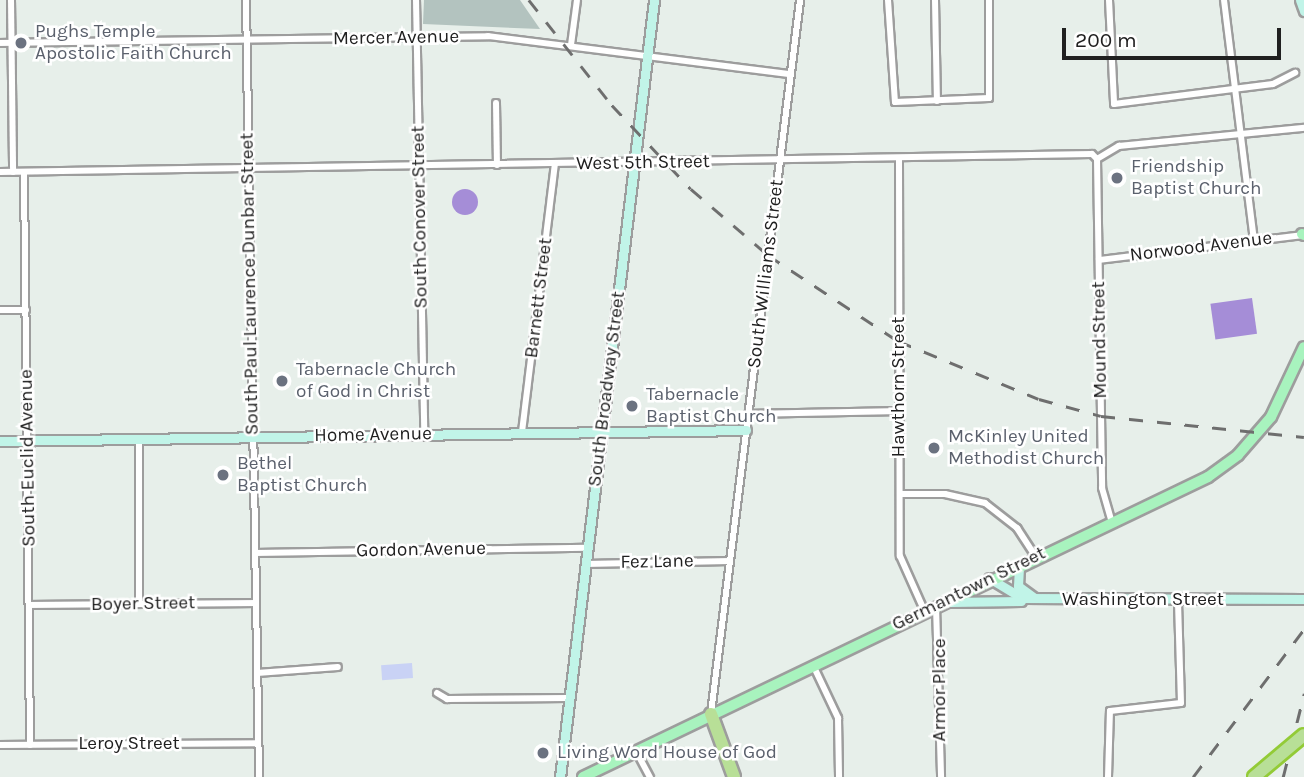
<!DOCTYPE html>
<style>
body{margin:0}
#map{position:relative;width:1304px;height:777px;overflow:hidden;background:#e7efea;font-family:Karla,sans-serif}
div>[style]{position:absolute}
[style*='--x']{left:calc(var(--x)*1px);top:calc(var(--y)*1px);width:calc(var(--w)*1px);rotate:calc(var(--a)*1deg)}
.construction>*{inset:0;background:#b3c3bf}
.park>*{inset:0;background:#c9d2f5;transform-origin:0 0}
.pitch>*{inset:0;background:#a58dd7;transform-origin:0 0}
.round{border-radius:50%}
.roads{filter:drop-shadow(2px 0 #9d9d9d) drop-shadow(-2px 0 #9d9d9d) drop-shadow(0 2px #9d9d9d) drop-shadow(0 -2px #9d9d9d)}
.street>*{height:6px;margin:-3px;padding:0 3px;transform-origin:3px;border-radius:3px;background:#fff}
.secondary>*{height:9px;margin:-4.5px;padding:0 4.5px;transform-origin:4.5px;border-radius:4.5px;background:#c1f4e8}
.primary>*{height:10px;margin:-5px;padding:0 5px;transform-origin:5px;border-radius:5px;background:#a8f3be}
.highway>*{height:12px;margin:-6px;padding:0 6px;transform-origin:6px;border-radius:6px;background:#b8df97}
.rail>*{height:2.5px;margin-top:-1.25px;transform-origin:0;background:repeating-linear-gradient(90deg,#6e6e6e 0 14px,transparent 0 28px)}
.bridges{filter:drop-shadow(2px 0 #93cb37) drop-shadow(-2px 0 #93cb37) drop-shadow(0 2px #93cb37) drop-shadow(0 -2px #93cb37)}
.highway-bridge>*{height:12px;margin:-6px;padding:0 6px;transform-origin:6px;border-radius:6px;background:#b8df97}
.dots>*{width:19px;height:19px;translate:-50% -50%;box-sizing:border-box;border:4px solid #fff;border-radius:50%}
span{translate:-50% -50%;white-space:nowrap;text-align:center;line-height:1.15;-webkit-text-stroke:5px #fff;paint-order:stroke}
.worship-label{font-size:19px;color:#5b616d}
.left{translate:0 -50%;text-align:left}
.street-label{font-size:19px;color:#202020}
.scale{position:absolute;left:1062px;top:28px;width:219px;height:32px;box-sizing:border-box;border:4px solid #202020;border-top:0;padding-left:9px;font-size:21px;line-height:24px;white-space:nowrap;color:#202020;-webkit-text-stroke:5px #fff;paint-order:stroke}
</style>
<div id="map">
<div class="construction">
<div style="clip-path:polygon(424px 0,520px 0,540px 29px,423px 24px)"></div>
</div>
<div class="park">
<div style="left:412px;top:663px;width:15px;height:31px;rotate:86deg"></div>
</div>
<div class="pitch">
<div class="round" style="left:452px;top:189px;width:26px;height:26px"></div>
<div style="left:1252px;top:298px;width:36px;height:42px;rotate:82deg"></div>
</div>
<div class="roads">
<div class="street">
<div style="--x:11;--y:0;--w:172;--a:89.3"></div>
<div style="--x:246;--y:0;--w:777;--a:89.04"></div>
<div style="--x:416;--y:0;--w:434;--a:88.9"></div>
<div style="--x:888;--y:0;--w:102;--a:86.1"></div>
<div style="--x:895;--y:102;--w:94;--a:-2.4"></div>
<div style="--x:989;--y:98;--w:98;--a:-90"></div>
<div style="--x:935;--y:0;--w:101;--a:88.9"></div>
<div style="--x:1109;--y:0;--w:104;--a:87.2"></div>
<div style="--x:1114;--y:104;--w:160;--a:-7.2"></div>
<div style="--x:1273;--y:84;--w:25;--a:-27"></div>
<div style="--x:1224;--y:0;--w:242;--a:82.9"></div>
<div style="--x:0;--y:43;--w:488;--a:-0.8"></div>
<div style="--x:488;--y:36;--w:304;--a:7.2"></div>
<div style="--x:571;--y:45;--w:45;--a:-82.4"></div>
<div style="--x:496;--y:103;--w:62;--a:89.1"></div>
<div style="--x:899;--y:159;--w:397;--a:89.9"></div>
<div style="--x:900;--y:556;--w:59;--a:66"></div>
<div style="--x:1097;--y:159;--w:329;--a:89.1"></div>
<div style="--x:1102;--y:488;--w:33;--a:74"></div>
<div style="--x:1097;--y:159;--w:26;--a:-31"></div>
<div style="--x:1119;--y:146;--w:186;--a:-5.6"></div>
<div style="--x:0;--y:172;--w:1092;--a:-0.94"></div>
<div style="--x:1092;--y:154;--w:7;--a:45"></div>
<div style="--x:24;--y:172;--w:573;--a:89.4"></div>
<div style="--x:1099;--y:260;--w:207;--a:-7"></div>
<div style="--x:0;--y:310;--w:26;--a:0"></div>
<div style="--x:748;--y:414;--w:151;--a:-1.1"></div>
<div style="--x:522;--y:432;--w:270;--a:-83"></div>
<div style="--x:139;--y:438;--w:166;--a:90"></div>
<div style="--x:900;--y:494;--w:45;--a:0"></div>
<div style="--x:945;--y:494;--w:41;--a:12.7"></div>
<div style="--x:985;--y:503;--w:41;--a:38"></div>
<div style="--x:1017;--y:528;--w:33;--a:57"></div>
<div style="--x:255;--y:553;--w:332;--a:-0.9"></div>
<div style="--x:585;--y:564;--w:145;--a:-1.2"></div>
<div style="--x:30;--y:605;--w:226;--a:-0.5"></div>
<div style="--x:936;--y:606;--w:171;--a:88.3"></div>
<div style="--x:813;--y:665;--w:59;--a:64.7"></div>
<div style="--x:838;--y:718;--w:59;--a:89"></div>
<div style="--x:257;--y:673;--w:81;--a:-4.2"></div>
<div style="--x:437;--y:693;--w:12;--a:31"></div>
<div style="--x:447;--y:699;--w:121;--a:-0.5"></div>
<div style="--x:711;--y:713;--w:719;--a:-82.88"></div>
<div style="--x:0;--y:745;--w:258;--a:-0.4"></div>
<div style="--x:636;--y:751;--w:30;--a:62"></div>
<div style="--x:1108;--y:777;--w:66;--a:-88.3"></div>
<div style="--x:1110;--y:711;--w:71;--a:-6.4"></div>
<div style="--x:1181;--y:703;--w:103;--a:-91.7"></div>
</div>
<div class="secondary">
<div style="--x:1300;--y:0;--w:12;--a:70"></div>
<div style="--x:0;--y:441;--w:746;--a:-0.84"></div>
<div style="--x:1019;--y:567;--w:19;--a:93"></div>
<div style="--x:1018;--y:586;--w:19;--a:36"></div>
<div style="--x:989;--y:578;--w:39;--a:31"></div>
<div style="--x:1022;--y:598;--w:282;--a:0.2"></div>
<div style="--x:951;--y:602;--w:70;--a:-0.8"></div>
<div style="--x:560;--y:777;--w:783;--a:-83.1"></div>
</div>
<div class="primary">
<div style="--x:1302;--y:234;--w:2;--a:27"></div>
<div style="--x:583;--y:777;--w:693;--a:-25.64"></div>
<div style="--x:1208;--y:477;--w:37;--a:-36"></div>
<div style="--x:1238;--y:455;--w:50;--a:-49"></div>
<div style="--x:1271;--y:417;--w:77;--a:-64.8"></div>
</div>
<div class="highway">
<div style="--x:711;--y:714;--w:67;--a:69.9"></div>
</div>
</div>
<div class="rail">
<div style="--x:529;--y:0;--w:134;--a:51.7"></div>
<div style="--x:612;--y:105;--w:115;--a:46.8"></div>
<div style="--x:691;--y:189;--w:101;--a:40.6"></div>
<div style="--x:768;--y:255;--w:156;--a:33.5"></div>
<div style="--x:898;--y:341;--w:152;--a:22.4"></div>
<div style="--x:1039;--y:399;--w:64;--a:15.3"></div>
<div style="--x:1101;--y:416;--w:204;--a:5.9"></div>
<div style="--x:1193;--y:777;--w:185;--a:-53.1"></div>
<div style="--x:1283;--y:777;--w:86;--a:-75.8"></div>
</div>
<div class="bridges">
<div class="highway-bridge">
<div style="--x:1254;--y:777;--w:65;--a:-40"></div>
</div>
</div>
<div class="dots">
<div style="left:21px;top:43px;background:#6b7280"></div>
<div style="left:1117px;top:178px;background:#6b7280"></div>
<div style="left:282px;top:381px;background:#6b7280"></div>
<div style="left:632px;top:406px;background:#6b7280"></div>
<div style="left:934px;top:448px;background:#6b7280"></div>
<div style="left:223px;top:475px;background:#6b7280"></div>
<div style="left:543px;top:753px;background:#6b7280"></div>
</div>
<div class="worship-label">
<span class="left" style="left:35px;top:43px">Pughs Temple<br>Apostolic Faith Church</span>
<span class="left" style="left:1131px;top:178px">Friendship<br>Baptist Church</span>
<span class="left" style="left:296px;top:381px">Tabernacle Church<br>of God in Christ</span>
<span class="left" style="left:646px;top:406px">Tabernacle<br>Baptist Church</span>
<span class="left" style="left:948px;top:448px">McKinley United<br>Methodist Church</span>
<span class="left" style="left:237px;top:475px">Bethel<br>Baptist Church</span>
<span class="left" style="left:557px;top:753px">Living Word House of God</span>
</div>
<div class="street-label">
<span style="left:396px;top:38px;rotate:-1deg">Mercer Avenue</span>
<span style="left:643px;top:163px;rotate:-1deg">West 5th Street</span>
<span style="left:420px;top:217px;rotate:-91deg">South Conover Street</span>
<span style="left:1201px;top:247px;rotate:-7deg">Norwood Avenue</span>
<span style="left:766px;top:274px;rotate:-83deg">South Williams Street</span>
<span style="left:250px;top:284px;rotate:-91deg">South Paul Laurence Dunbar Street</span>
<span style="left:539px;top:298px;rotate:-83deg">Barnett Street</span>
<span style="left:1100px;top:340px;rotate:-91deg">Mound Street</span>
<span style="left:899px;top:387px;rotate:-90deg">Hawthorn Street</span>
<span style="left:607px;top:389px;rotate:-83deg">South Broadway Street</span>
<span style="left:373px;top:435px;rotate:-1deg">Home Avenue</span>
<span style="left:28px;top:458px;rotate:-91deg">South Euclid Avenue</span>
<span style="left:421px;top:550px;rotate:-1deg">Gordon Avenue</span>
<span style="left:657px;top:562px;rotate:-1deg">Fez Lane</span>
<span style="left:969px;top:589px;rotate:-26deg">Germantown Street</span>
<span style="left:1143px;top:600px">Washington Street</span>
<span style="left:143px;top:604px;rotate:-1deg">Boyer Street</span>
<span style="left:940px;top:690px;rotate:-90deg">Armor Place</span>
<span style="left:129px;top:744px">Leroy Street</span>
</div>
<div class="scale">200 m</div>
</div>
